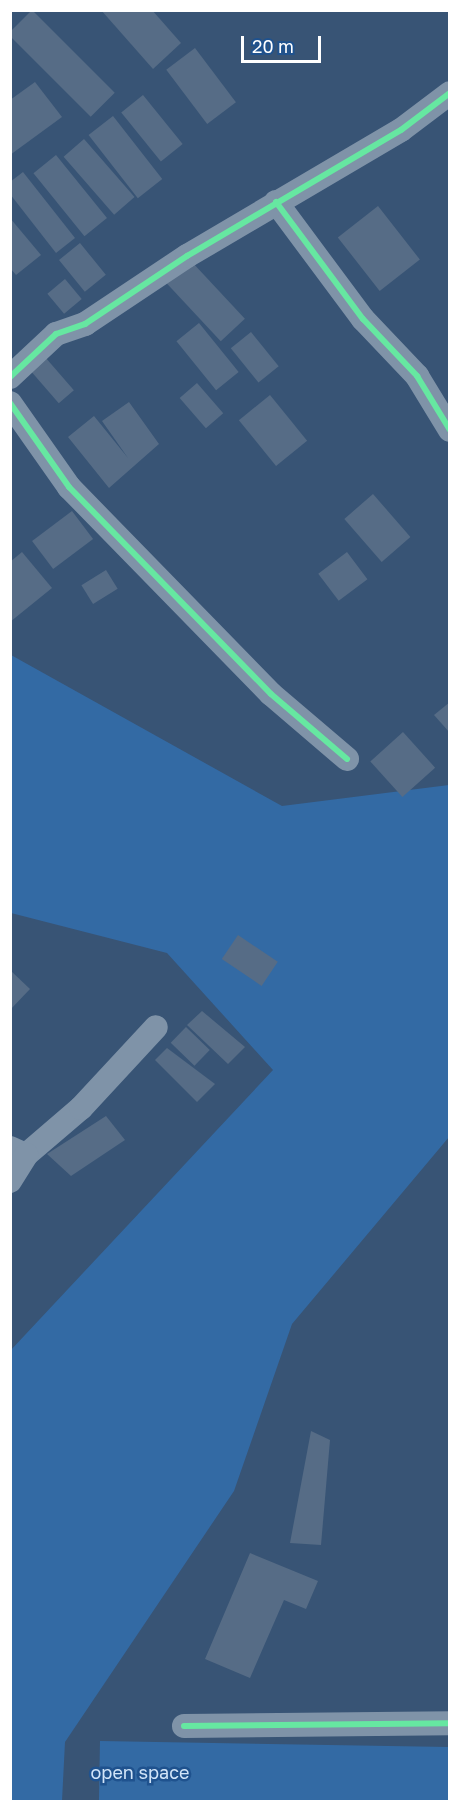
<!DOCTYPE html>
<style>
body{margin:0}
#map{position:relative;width:460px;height:1812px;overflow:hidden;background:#385475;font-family:"Golos Text",sans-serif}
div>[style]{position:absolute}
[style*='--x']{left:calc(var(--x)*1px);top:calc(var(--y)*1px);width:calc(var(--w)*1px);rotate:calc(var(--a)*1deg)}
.green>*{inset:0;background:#336aa4;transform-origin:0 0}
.building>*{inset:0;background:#566c86;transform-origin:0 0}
.minor>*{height:24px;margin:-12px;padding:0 12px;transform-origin:12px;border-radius:12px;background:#7f93a8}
.cycleway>*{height:6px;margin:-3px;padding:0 3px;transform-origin:3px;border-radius:3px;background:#66e7a1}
span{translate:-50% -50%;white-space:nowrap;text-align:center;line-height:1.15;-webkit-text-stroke:5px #1f528e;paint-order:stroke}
.park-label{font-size:18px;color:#d2e5f9}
.frame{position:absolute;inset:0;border:12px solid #fff;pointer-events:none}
.scale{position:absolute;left:241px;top:36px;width:80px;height:27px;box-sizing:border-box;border:3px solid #fff;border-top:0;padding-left:8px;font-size:18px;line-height:21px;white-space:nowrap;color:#fff;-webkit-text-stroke:4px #1f528e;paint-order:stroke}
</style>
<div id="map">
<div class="green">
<div style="clip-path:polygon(11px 655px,282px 806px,449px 785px,449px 1137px,292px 1324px,234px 1491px,65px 1742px,62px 1801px,11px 1801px,10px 1351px,273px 1070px,167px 953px,11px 913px)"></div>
<div style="left:100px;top:1741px;width:349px;height:60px;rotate:1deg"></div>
</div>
<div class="building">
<div style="left:32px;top:10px;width:117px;height:34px;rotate:45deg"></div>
<div style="clip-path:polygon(101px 10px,152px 10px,181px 43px,153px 69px)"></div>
<div style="left:195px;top:48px;width:68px;height:36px;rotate:53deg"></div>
<div style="clip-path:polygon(35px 82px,62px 117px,10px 155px,10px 100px)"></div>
<div style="left:143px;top:95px;width:63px;height:28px;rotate:51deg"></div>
<div style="left:113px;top:116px;width:80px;height:31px;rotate:52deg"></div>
<div style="left:84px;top:139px;width:77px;height:27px;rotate:49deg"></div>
<div style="left:56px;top:155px;width:81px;height:29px;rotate:51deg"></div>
<div style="clip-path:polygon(23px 172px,75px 238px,56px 253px,10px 194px,10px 182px)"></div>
<div style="left:378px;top:206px;width:68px;height:51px;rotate:52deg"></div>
<div style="clip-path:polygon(10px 218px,41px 255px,16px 275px,10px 268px)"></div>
<div style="left:80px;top:243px;width:41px;height:27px;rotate:51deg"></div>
<div style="left:191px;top:261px;width:79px;height:33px;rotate:47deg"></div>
<div style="left:65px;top:279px;width:26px;height:23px;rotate:50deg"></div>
<div style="left:199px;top:323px;width:63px;height:29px;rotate:51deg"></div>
<div style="left:251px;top:332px;width:44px;height:26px;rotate:51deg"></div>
<div style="left:45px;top:357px;width:44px;height:20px;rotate:49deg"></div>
<div style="left:197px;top:383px;width:40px;height:23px;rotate:49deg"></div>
<div style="left:270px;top:395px;width:59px;height:40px;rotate:51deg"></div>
<div style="clip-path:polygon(129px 402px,159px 444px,109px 488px,68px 437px,94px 416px,128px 458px,102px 421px)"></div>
<div style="left:373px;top:494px;width:57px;height:38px;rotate:49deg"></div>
<div style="left:72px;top:511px;width:35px;height:50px;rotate:53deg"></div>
<div style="clip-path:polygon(22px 552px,52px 588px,10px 622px,10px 562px)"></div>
<div style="left:347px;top:552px;width:34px;height:36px;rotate:53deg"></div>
<div style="left:106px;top:570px;width:22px;height:29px;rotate:58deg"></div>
<div style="clip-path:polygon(450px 702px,450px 733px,434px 715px)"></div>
<div style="left:403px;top:732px;width:48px;height:44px;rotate:48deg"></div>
<div style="left:238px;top:935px;width:48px;height:29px;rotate:34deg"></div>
<div style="clip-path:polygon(10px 970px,30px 989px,10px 1010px)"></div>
<div style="clip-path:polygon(202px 1011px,245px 1047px,228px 1064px,187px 1025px)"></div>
<div style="left:186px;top:1027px;width:33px;height:22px;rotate:44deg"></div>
<div style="clip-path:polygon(167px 1048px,215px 1084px,197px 1102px,155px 1060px)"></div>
<div style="clip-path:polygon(106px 1116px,125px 1140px,71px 1176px,47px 1154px)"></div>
<div style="clip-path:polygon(311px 1431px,330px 1440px,321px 1545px,290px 1543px)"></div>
<div style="clip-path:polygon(250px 1553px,318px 1581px,306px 1609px,284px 1600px,250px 1678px,205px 1659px)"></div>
</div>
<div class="minor">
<div style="--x:276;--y:202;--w:146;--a:53.4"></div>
<div style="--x:363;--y:319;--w:79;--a:46.5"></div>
<div style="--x:417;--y:376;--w:63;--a:58.6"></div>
<div style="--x:10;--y:377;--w:63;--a:-43.1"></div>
<div style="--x:56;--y:334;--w:31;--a:-19"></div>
<div style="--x:85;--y:324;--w:123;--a:-33.7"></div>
<div style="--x:187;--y:256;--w:248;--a:-30.5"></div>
<div style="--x:401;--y:130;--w:61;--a:-37.1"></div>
<div style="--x:10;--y:403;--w:103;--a:54.9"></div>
<div style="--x:69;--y:487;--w:289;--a:45.7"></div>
<div style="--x:271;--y:694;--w:100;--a:40.5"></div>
<div style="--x:10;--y:1148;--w:17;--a:24"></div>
<div style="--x:26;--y:1155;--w:72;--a:-40.5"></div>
<div style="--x:81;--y:1108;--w:110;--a:-47.2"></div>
<div style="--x:10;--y:1181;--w:31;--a:-58"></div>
<div style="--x:184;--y:1726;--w:266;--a:-0.6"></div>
</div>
<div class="cycleway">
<div style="--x:276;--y:202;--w:146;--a:53.4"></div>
<div style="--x:363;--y:319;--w:79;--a:46.5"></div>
<div style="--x:417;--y:376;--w:63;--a:58.6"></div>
<div style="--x:10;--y:377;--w:63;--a:-43.1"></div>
<div style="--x:56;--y:334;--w:31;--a:-19"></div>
<div style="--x:85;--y:324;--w:123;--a:-33.7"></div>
<div style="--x:187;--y:256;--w:248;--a:-30.5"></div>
<div style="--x:401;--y:130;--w:61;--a:-37.1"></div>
<div style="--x:10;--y:403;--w:103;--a:54.9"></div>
<div style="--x:69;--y:487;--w:289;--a:45.7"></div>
<div style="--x:271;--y:694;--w:100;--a:40.5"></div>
<div style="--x:184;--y:1726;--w:266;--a:-0.6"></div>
</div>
<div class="park-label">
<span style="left:140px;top:1772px">open space</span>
</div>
<div class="frame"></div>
<div class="scale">20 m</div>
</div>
